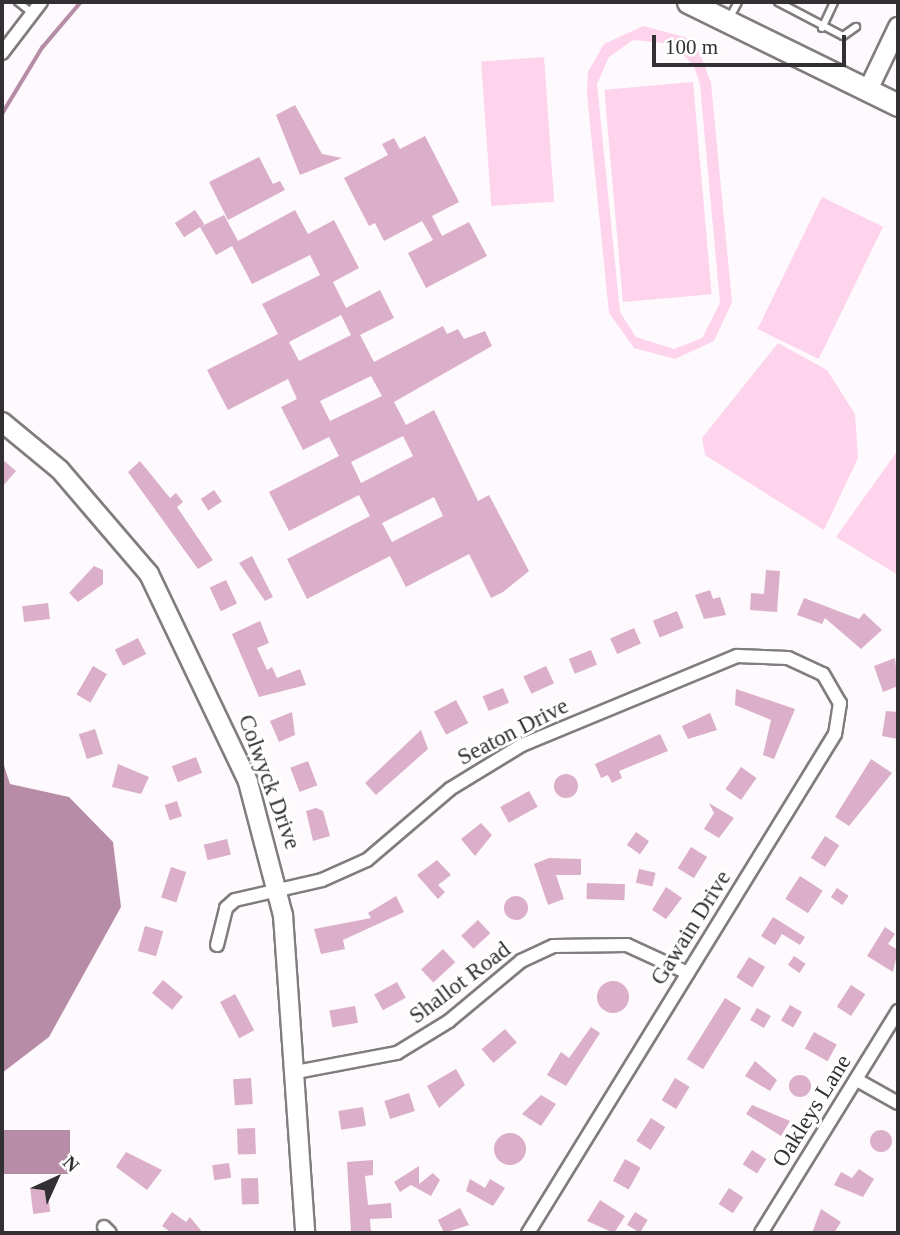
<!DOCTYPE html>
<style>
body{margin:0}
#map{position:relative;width:900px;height:1235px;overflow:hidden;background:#fef9fc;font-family:"Times New Roman",serif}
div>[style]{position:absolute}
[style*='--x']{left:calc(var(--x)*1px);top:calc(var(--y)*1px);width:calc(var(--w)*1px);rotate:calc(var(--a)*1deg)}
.green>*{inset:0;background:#fed4ed;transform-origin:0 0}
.water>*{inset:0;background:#b78ca6;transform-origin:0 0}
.stream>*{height:3.5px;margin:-1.75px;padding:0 1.75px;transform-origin:1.75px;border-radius:1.75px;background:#b78ca6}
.building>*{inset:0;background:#dbaec9;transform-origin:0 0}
.round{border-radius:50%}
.roads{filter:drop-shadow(2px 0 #817c7f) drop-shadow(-2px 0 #817c7f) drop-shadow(0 2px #817c7f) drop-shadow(0 -2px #817c7f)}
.lane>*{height:6px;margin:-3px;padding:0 3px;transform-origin:3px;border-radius:3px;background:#fff}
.street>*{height:12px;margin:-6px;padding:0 6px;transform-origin:6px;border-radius:6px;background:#fff}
.secondary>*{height:18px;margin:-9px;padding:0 9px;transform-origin:9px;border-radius:9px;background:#fff}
.primary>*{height:21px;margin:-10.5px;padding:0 10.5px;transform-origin:10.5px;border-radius:10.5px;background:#fff}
span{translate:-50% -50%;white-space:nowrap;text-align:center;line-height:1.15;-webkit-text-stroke:6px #fff;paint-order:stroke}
.street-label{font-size:23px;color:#323032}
.frame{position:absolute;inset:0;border:4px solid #323032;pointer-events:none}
.north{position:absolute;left:21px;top:1144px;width:70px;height:70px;-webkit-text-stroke:5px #fff;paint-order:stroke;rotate:45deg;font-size:19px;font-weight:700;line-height:28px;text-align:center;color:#323032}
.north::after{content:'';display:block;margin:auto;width:24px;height:32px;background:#323032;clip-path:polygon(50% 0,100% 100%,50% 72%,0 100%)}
.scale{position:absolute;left:652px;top:35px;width:194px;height:32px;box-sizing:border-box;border:4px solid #323032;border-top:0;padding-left:9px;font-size:21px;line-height:24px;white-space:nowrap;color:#323032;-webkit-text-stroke:5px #fff;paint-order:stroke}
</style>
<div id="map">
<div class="green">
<div style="clip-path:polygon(evenodd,643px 26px,685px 37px,700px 53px,711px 83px,732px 302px,714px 341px,675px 359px,634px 348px,609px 313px,587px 94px,588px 72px,604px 44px,643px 26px,633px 40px,673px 44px,694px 66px,700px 85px,720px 303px,702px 338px,674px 349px,636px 337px,620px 312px,597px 84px,609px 57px,633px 40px)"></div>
<div style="left:544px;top:57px;width:145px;height:63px;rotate:86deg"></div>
<div style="left:693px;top:82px;width:213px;height:89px;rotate:85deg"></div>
<div style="left:822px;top:197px;width:68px;height:147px;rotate:26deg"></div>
<div style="clip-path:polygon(778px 343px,827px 370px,855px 414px,858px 458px,824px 530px,705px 455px,702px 438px)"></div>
<div style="clip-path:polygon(898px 450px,898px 575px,836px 537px)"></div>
</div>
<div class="water">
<div style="clip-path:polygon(2px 759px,10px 784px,69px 797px,113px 842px,121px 907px,49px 1037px,2px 1073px)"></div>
<div style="left:2px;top:1130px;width:68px;height:44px"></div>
</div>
<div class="stream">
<div style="--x:2;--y:114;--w:77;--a:-58.8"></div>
<div style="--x:42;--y:48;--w:60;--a:-49.7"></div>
</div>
<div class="building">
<div style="clip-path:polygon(295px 105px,322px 154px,342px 158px,300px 175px,276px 115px)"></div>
<div style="clip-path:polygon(425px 136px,459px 202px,432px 216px,442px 236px,469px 222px,487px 256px,426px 288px,408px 253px,433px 240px,422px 221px,384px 241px,375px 223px,369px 226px,344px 178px,388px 155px,382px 144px,394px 138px,400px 149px)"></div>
<div style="clip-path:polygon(259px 157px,273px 184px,280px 181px,285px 190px,228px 220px,209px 182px)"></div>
<div style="left:195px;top:210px;width:17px;height:24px;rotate:57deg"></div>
<div style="clip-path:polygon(evenodd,295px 210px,308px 234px,334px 220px,359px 268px,333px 282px,346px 308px,380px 290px,394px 318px,360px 335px,374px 362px,443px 326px,447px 334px,458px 329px,464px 339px,485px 331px,492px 346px,394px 402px,406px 425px,434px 410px,478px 501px,489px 495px,529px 571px,503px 592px,491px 598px,469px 554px,406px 587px,390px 556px,307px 599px,287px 559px,370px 516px,359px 495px,289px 531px,269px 492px,339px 456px,329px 437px,303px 450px,281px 407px,297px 399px,288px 379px,228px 410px,207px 370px,278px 334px,262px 304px,320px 275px,310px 255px,252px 284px,232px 246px,216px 255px,200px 227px,224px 215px,238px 241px,295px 210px,341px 315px,351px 335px,299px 361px,289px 342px,341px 315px,295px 210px,371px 376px,382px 396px,330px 421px,320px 401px,371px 376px,295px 210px,403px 436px,413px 456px,361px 483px,351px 462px,403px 436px,295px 210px,434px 497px,443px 516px,392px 542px,382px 523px,434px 497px)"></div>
<div style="clip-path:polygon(2px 459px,16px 471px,2px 487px)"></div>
<div style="clip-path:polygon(140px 461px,170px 498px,176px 493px,183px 502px,177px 507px,213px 560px,198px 569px,128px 472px)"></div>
<div style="left:214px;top:490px;width:14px;height:16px;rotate:56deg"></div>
<div style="clip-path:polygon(252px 556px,273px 597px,265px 601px,239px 563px)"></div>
<div style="clip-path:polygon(94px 566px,103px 570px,103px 584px,78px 602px,69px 593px)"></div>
<div style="clip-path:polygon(766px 570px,780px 571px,777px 612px,750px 610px,751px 593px,764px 594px)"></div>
<div style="left:226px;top:580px;width:26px;height:18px;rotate:65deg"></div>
<div style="clip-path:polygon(710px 590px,713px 599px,720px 597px,726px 615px,704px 619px,695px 595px)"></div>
<div style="clip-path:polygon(804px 598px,859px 619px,864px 613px,882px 630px,861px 649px,825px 618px,822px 624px,797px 615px)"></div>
<div style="left:48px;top:603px;width:16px;height:26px;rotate:83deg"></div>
<div style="left:677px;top:611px;width:18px;height:26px;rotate:68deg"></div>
<div style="clip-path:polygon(260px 621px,269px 643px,257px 648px,267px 670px,272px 667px,277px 678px,300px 669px,306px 685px,259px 697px,232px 634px)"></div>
<div style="left:634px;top:628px;width:17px;height:26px;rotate:66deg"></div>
<div style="left:138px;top:638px;width:18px;height:26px;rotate:63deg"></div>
<div style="left:591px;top:650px;width:16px;height:24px;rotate:68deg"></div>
<div style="clip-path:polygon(895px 658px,898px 686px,883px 692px,874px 666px)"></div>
<div style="left:93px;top:666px;width:16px;height:33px;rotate:30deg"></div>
<div style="left:546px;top:666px;width:19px;height:25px;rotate:65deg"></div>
<div style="left:503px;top:688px;width:16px;height:22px;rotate:68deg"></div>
<div style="clip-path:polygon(736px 689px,795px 709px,774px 759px,763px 755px,771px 720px,735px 705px)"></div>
<div style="left:456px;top:700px;width:26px;height:25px;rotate:62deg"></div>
<div style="clip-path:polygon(886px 711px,898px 712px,898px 739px,882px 736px)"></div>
<div style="clip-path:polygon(292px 712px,295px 735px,279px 742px,270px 721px)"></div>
<div style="clip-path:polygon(710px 713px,717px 730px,688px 739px,682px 726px)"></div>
<div style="left:95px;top:729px;width:26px;height:17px;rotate:72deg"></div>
<div style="clip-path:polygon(421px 730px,428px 749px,376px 795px,365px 783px)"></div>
<div style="clip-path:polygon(660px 734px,668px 751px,619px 771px,622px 778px,612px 783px,608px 775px,601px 778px,595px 764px)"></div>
<div style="left:196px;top:757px;width:17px;height:26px;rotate:69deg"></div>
<div style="clip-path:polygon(871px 759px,892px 773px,849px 826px,835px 817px)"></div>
<div style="left:308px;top:761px;width:26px;height:19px;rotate:69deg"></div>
<div style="clip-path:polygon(118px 764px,149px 777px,141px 794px,112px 787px)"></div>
<div style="left:741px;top:767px;width:19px;height:27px;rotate:35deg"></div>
<div class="round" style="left:554px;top:774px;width:24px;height:24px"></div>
<div style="left:529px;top:791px;width:18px;height:33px;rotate:61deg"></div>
<div style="left:177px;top:801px;width:16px;height:13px;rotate:72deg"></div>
<div style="clip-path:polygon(709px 803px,734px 818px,719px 838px,704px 829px,714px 813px)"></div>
<div style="clip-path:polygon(316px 808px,323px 811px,330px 836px,313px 841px,306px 811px)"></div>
<div style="clip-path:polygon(481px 823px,492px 835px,475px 856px,461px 839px)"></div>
<div style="left:636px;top:832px;width:16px;height:16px;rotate:35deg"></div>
<div style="left:825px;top:836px;width:17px;height:26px;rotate:33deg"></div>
<div style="left:227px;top:839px;width:16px;height:24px;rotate:76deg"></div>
<div style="left:691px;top:847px;width:19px;height:25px;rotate:32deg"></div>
<div style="clip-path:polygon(549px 858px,581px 859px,581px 875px,556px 875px,564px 899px,548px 905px,534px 864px)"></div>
<div style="clip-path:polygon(437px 860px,451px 875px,438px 885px,445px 892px,438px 899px,417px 875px)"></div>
<div style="left:171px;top:867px;width:16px;height:32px;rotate:18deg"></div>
<div style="left:639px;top:869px;width:17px;height:14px;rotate:13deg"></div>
<div style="left:800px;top:876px;width:27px;height:27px;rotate:33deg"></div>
<div style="left:587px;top:883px;width:38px;height:16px;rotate:2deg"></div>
<div style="clip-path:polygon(666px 887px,682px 898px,666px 919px,652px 910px)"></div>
<div style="left:837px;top:888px;width:14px;height:11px;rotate:34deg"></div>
<div class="round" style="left:504px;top:896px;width:24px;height:24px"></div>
<div style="clip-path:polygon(396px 896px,404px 912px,343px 940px,345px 949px,321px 954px,314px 929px,371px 918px,368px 913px)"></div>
<div style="clip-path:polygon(773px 917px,805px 937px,800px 945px,782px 934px,775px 945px,761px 936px)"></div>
<div style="left:478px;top:920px;width:18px;height:23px;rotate:47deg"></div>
<div style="left:145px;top:926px;width:19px;height:26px;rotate:16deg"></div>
<div style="clip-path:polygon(885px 927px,895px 934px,888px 944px,898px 950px,893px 972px,867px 956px)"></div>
<div style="left:443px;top:949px;width:18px;height:30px;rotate:47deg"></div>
<div style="left:794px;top:956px;width:14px;height:11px;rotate:34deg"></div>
<div style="left:749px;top:957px;width:19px;height:24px;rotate:32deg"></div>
<div style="left:163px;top:980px;width:26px;height:17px;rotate:40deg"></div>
<div class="round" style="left:597px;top:981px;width:32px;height:32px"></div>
<div style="left:397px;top:982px;width:18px;height:26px;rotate:61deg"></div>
<div style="left:851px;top:985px;width:17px;height:26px;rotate:33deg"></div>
<div style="left:235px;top:994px;width:41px;height:17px;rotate:62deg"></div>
<div style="left:725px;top:998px;width:19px;height:72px;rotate:32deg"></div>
<div style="left:790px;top:1005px;width:14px;height:18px;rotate:30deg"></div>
<div style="left:355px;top:1006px;width:17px;height:26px;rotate:80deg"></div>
<div style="left:757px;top:1008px;width:16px;height:14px;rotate:30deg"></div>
<div style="clip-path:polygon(591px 1027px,600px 1033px,566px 1086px,547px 1075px,561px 1052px,569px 1058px)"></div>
<div style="left:505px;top:1029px;width:18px;height:31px;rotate:49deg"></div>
<div style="left:814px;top:1032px;width:26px;height:19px;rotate:29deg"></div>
<div style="clip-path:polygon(755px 1061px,777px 1080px,770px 1091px,745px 1076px)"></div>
<div style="clip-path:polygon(456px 1069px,465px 1085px,439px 1108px,427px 1086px)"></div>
<div class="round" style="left:789px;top:1075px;width:22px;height:22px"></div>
<div style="left:251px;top:1078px;width:26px;height:18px;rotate:86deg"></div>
<div style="left:675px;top:1078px;width:17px;height:26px;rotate:31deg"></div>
<div style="left:409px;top:1093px;width:19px;height:26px;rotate:72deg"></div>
<div style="clip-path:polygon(541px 1095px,556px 1104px,541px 1126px,522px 1114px)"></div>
<div style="clip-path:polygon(752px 1105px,790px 1121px,781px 1136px,746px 1114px)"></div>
<div style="left:363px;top:1107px;width:19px;height:25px;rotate:81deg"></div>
<div style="left:651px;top:1118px;width:17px;height:27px;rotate:33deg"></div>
<div style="left:255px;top:1128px;width:26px;height:18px;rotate:88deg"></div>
<div class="round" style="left:870px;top:1130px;width:22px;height:22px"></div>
<div class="round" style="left:494px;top:1133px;width:32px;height:32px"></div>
<div style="left:752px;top:1150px;width:17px;height:17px;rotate:33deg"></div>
<div style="clip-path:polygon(126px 1152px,162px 1170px,147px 1190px,116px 1167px)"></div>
<div style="left:625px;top:1159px;width:18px;height:25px;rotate:29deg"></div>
<div style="clip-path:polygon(373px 1160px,373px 1175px,365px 1176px,368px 1205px,391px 1203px,392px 1218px,370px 1219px,371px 1233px,351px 1233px,347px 1162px)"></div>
<div style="left:229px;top:1163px;width:15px;height:17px;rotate:82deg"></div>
<div style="clip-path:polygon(419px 1166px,419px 1184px,433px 1173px,440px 1180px,431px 1196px,411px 1185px,400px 1192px,394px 1182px)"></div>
<div style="clip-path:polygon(859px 1169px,874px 1179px,863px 1197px,834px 1185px,841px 1172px,852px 1178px)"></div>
<div style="left:258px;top:1178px;width:26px;height:17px;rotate:88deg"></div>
<div style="clip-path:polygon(470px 1179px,485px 1188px,490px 1179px,505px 1188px,493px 1206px,466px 1191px)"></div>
<div style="left:47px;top:1186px;width:26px;height:17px;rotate:83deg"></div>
<div style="left:729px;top:1188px;width:17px;height:19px;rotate:33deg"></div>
<div style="clip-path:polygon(600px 1200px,625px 1216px,614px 1233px,587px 1221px)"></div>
<div style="clip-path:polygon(460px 1208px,469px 1225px,444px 1233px,438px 1220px)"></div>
<div style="clip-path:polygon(821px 1209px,841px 1222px,834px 1233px,812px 1233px)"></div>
<div style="clip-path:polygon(172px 1212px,186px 1222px,190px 1217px,203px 1233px,172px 1233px,162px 1226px)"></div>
<div style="left:635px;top:1212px;width:15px;height:15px;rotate:32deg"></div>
</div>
<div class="roads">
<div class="lane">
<div style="--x:18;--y:2;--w:18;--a:38"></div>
<div style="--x:778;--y:2;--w:73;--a:27.6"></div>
<div style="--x:843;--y:36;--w:16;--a:-35"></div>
<div style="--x:729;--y:19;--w:19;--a:-62"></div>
<div style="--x:822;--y:28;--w:29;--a:-65"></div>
</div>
<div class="street">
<div style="--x:2;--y:53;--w:64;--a:-52.6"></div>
<div style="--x:217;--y:945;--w:38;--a:-76"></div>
<div style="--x:226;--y:908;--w:12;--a:-42"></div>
<div style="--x:235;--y:900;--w:89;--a:-12.9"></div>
<div style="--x:322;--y:880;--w:49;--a:-24"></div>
<div style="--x:367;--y:860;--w:109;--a:-40.5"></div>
<div style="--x:450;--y:789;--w:84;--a:-31.4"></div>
<div style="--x:522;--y:745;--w:233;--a:-22.5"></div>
<div style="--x:737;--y:656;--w:51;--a:2.2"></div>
<div style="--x:788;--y:658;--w:38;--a:25"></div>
<div style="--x:823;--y:674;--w:34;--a:60"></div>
<div style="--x:840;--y:703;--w:31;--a:99"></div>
<div style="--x:835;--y:734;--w:586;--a:121.6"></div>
<div style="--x:296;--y:1072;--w:103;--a:-10.7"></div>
<div style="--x:397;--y:1053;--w:61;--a:-31.6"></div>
<div style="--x:449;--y:1021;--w:94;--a:-39.8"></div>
<div style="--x:521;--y:961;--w:35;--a:-25"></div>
<div style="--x:553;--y:946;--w:74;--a:-0.8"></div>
<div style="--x:627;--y:945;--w:67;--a:24.7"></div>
<div style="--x:857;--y:1080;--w:47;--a:29.3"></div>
<div style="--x:104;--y:1227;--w:8;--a:45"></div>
<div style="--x:761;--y:1233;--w:261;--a:-58.3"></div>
</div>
<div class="secondary">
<div style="--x:868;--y:90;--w:70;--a:-64.5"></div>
<div style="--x:2;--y:422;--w:75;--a:39.6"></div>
<div style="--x:60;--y:470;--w:137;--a:49.4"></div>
<div style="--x:149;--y:574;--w:230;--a:64.5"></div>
<div style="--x:248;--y:782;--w:138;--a:75.3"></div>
<div style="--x:283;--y:915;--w:319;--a:86"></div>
</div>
<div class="primary">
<div style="--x:688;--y:2;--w:234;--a:26.1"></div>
</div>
</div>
<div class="street-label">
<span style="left:513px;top:732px;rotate:-27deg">Seaton Drive</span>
<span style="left:269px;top:782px;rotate:70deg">Colwyck Drive</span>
<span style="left:691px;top:928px;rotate:-58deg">Gawain Drive</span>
<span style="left:460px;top:983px;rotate:-37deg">Shallot Road</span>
<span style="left:812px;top:1111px;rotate:-58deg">Oakleys Lane</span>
</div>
<div class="frame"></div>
<div class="north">N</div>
<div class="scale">100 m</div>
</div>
